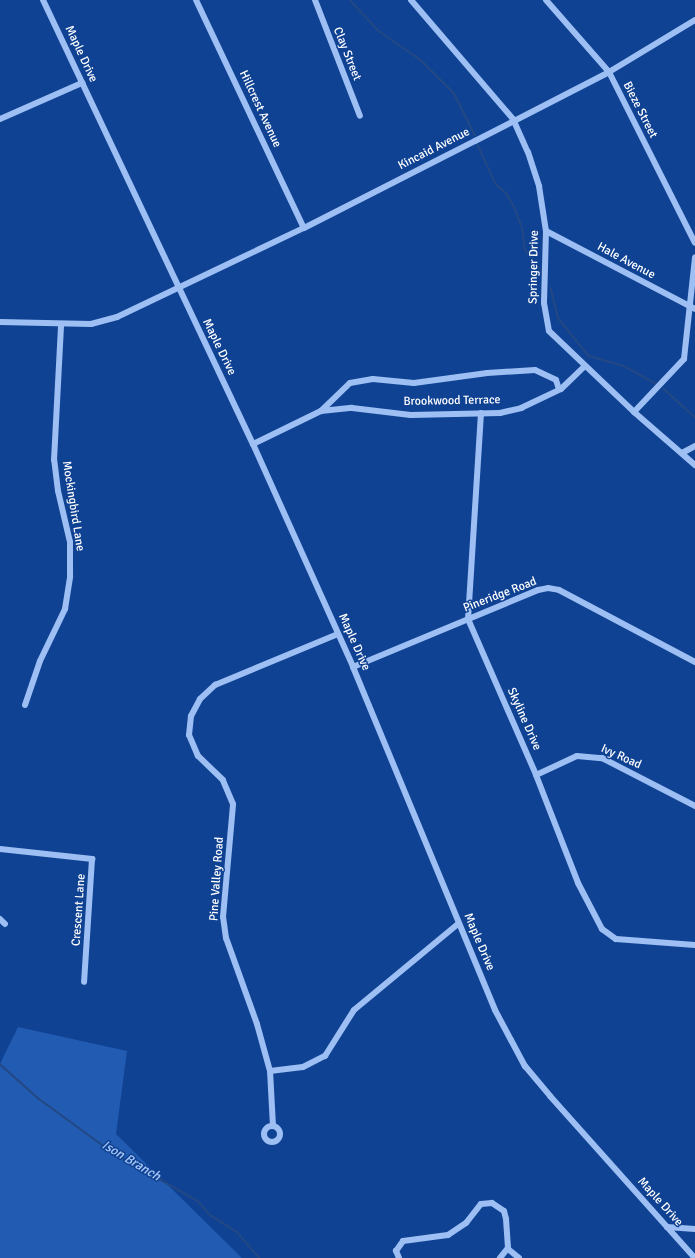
<!DOCTYPE html>
<style>
body{margin:0}
#map{position:relative;width:695px;height:1258px;overflow:hidden;background:#104293;font-family:Signika,sans-serif}
div>[style]{position:absolute}
[style*='--x']{left:calc(var(--x)*1px);top:calc(var(--y)*1px);width:calc(var(--w)*1px);rotate:calc(var(--a)*1deg)}
.green>*{inset:0;background:#225bb2}
.stream>*{height:1.5px;margin:-0.75px;padding:0 0.75px;transform-origin:0.75px;border-radius:0.75px;background:#234884}
.minor>*{height:6px;margin:-3px;padding:0 3px;transform-origin:3px;border-radius:3px;background:#9dbff3}
.minor>.ring{margin:-3px;padding:0;box-sizing:content-box;background:none;border:6px solid #9dbff3;border-radius:50%}
span{translate:-50% -50%;white-space:nowrap;text-align:center;line-height:1.15;-webkit-text-stroke:3px #104293;paint-order:stroke}
.street-label{font-size:12px;color:#fff}
.water-label{font-size:13px;color:#a9c9fa;font-style:italic}
</style>
<div id="map">
<div class="green">
<div style="clip-path:polygon(18px 1027px,127px 1051px,116px 1134px,242px 1258px,0 1258px,0 1064px)"></div>
</div>
<div class="stream">
<div style="--x:350;--y:0;--w:42;--a:46.9"></div>
<div style="--x:379;--y:31;--w:51;--a:34.6"></div>
<div style="--x:421;--y:60;--w:47;--a:45"></div>
<div style="--x:454;--y:93;--w:47;--a:63.4"></div>
<div style="--x:478;--y:145;--w:43;--a:65.2"></div>
<div style="--x:496;--y:184;--w:15;--a:42"></div>
<div style="--x:507;--y:194;--w:16;--a:60"></div>
<div style="--x:515;--y:208;--w:23;--a:70"></div>
<div style="--x:523;--y:230;--w:19;--a:84"></div>
<div style="--x:525;--y:249;--w:29;--a:54"></div>
<div style="--x:551;--y:288;--w:32;--a:76"></div>
<div style="--x:559;--y:319;--w:48;--a:51"></div>
<div style="--x:589;--y:356;--w:36;--a:16"></div>
<div style="--x:624;--y:366;--w:38;--a:29"></div>
<div style="--x:664;--y:389;--w:42;--a:42.1"></div>
<div style="--x:0;--y:1064;--w:51;--a:41.8"></div>
<div style="--x:38;--y:1098;--w:92;--a:36.1"></div>
<div style="--x:112;--y:1152;--w:99;--a:29.7"></div>
<div style="--x:198;--y:1201;--w:18;--a:49"></div>
<div style="--x:210;--y:1215;--w:32;--a:32"></div>
<div style="--x:237;--y:1232;--w:35;--a:49"></div>
</div>
<div class="minor">
<div style="--x:43;--y:0;--w:491;--a:64.7"></div>
<div style="--x:253;--y:444;--w:244;--a:65.8"></div>
<div style="--x:353;--y:667;--w:371;--a:67.5"></div>
<div style="--x:495;--y:1010;--w:34;--a:62"></div>
<div style="--x:511;--y:1040;--w:30;--a:62"></div>
<div style="--x:525;--y:1066;--w:39;--a:50"></div>
<div style="--x:550;--y:1096;--w:217;--a:48.2"></div>
<div style="--x:196;--y:0;--w:252;--a:64.7"></div>
<div style="--x:315;--y:0;--w:124;--a:68.8"></div>
<div style="--x:411;--y:0;--w:157;--a:49.4"></div>
<div style="--x:513;--y:119;--w:36;--a:66"></div>
<div style="--x:528;--y:152;--w:36;--a:72"></div>
<div style="--x:539;--y:186;--w:46;--a:81.2"></div>
<div style="--x:546;--y:231;--w:72;--a:91.6"></div>
<div style="--x:544;--y:303;--w:28;--a:80"></div>
<div style="--x:549;--y:331;--w:117;--a:43.6"></div>
<div style="--x:634;--y:412;--w:81;--a:41"></div>
<div style="--x:546;--y:0;--w:96;--a:48.8"></div>
<div style="--x:609;--y:72;--w:191;--a:63.3"></div>
<div style="--x:0;--y:119;--w:90;--a:-23.7"></div>
<div style="--x:546;--y:231;--w:168;--a:27.6"></div>
<div style="--x:0;--y:322;--w:91;--a:1.3"></div>
<div style="--x:91;--y:324;--w:27;--a:-15"></div>
<div style="--x:117;--y:317;--w:207;--a:-25.5"></div>
<div style="--x:304;--y:228;--w:192;--a:-27"></div>
<div style="--x:475;--y:141;--w:151;--a:-27.2"></div>
<div style="--x:609;--y:72;--w:100;--a:-31.2"></div>
<div style="--x:321;--y:411;--w:40;--a:-44"></div>
<div style="--x:350;--y:383;--w:23;--a:-10"></div>
<div style="--x:373;--y:379;--w:41;--a:5.6"></div>
<div style="--x:414;--y:383;--w:74;--a:-7.8"></div>
<div style="--x:487;--y:373;--w:48;--a:-3.6"></div>
<div style="--x:535;--y:370;--w:23;--a:25"></div>
<div style="--x:556;--y:380;--w:9;--a:72"></div>
<div style="--x:634;--y:412;--w:73;--a:-46.7"></div>
<div style="--x:684;--y:359;--w:102;--a:-83.8"></div>
<div style="--x:481;--y:413;--w:206;--a:93.6"></div>
<div style="--x:468;--y:619;--w:170;--a:66.4"></div>
<div style="--x:536;--y:775;--w:116;--a:68.7"></div>
<div style="--x:578;--y:883;--w:52;--a:62.4"></div>
<div style="--x:602;--y:929;--w:17;--a:36"></div>
<div style="--x:616;--y:939;--w:79;--a:4.3"></div>
<div style="--x:253;--y:444;--w:76;--a:-25.9"></div>
<div style="--x:321;--y:411;--w:31;--a:-6"></div>
<div style="--x:352;--y:408;--w:59;--a:6.8"></div>
<div style="--x:411;--y:415;--w:89;--a:-1.3"></div>
<div style="--x:500;--y:413;--w:22;--a:-13"></div>
<div style="--x:521;--y:408;--w:44;--a:-25.4"></div>
<div style="--x:561;--y:389;--w:33;--a:-44"></div>
<div style="--x:682;--y:453;--w:15;--a:-28"></div>
<div style="--x:353;--y:667;--w:200;--a:-22.6"></div>
<div style="--x:538;--y:590;--w:10;--a:-11"></div>
<div style="--x:548;--y:588;--w:11;--a:10"></div>
<div style="--x:559;--y:590;--w:154;--a:27.9"></div>
<div style="--x:25;--y:705;--w:46;--a:-71.2"></div>
<div style="--x:40;--y:661;--w:58;--a:-64.3"></div>
<div style="--x:65;--y:609;--w:33;--a:-81"></div>
<div style="--x:70;--y:576;--w:34;--a:-90"></div>
<div style="--x:70;--y:542;--w:52;--a:-103.2"></div>
<div style="--x:58;--y:491;--w:31;--a:-97"></div>
<div style="--x:54;--y:460;--w:135;--a:-87"></div>
<div style="--x:536;--y:775;--w:45;--a:-24.9"></div>
<div style="--x:577;--y:756;--w:25;--a:5"></div>
<div style="--x:602;--y:758;--w:105;--a:27.3"></div>
<div style="--x:0;--y:849;--w:93;--a:6.2"></div>
<div style="--x:92;--y:859;--w:123;--a:93.7"></div>
<div style="--x:0;--y:919;--w:7;--a:45"></div>
<div style="--x:270;--y:1071;--w:33;--a:-7"></div>
<div style="--x:303;--y:1067;--w:25;--a:-27"></div>
<div style="--x:325;--y:1056;--w:54;--a:-57.8"></div>
<div style="--x:354;--y:1010;--w:136;--a:-39.6"></div>
<div class="ring" style="left:264px;top:1126px;width:10px;height:10px"></div>
<div style="--x:273;--y:1126;--w:55;--a:-93.1"></div>
<div style="--x:270;--y:1071;--w:49;--a:-105.5"></div>
<div style="--x:257;--y:1024;--w:91;--a:-109.8"></div>
<div style="--x:226;--y:938;--w:21;--a:-98"></div>
<div style="--x:223;--y:917;--w:113;--a:-84.9"></div>
<div style="--x:233;--y:804;--w:26;--a:-113"></div>
<div style="--x:223;--y:780;--w:35;--a:-136"></div>
<div style="--x:198;--y:756;--w:23;--a:-113"></div>
<div style="--x:189;--y:735;--w:19;--a:-84"></div>
<div style="--x:191;--y:716;--w:19;--a:-62"></div>
<div style="--x:200;--y:699;--w:21;--a:-43"></div>
<div style="--x:215;--y:685;--w:133;--a:-22.5"></div>
<div style="--x:667;--y:1227;--w:28;--a:4"></div>
<div style="--x:508;--y:1249;--w:14;--a:39"></div>
<div style="--x:399;--y:1258;--w:8;--a:-113"></div>
<div style="--x:396;--y:1251;--w:12;--a:-55"></div>
<div style="--x:403;--y:1241;--w:45;--a:-7.6"></div>
<div style="--x:448;--y:1235;--w:22;--a:-34"></div>
<div style="--x:466;--y:1223;--w:24;--a:-52"></div>
<div style="--x:481;--y:1204;--w:11;--a:-5"></div>
<div style="--x:492;--y:1203;--w:14;--a:34"></div>
<div style="--x:504;--y:1211;--w:8;--a:76"></div>
<div style="--x:506;--y:1219;--w:29;--a:86"></div>
<div style="--x:508;--y:1248;--w:13;--a:129"></div>
</div>
<div class="street-label">
<span style="left:81px;top:54px;rotate:65deg">Maple Drive</span>
<span style="left:347px;top:54px;rotate:68deg">Clay Street</span>
<span style="left:260px;top:109px;rotate:65deg">Hillcrest Avenue</span>
<span style="left:640px;top:110px;rotate:63deg">Bieze Street</span>
<span style="left:434px;top:149px;rotate:-27deg">Kincaid Avenue</span>
<span style="left:626px;top:261px;rotate:28deg">Hale Avenue</span>
<span style="left:534px;top:267px;rotate:-89deg">Springer Drive</span>
<span style="left:219px;top:347px;rotate:64deg">Maple Drive</span>
<span style="left:452px;top:401px;rotate:-1deg">Brookwood Terrace</span>
<span style="left:73px;top:506px;rotate:81deg">Mockingbird Lane</span>
<span style="left:500px;top:595px;rotate:-21deg">Pineridge Road</span>
<span style="left:354px;top:642px;rotate:66deg">Maple Drive</span>
<span style="left:524px;top:719px;rotate:66deg">Skyline Drive</span>
<span style="left:621px;top:757px;rotate:24deg">Ivy Road</span>
<span style="left:217px;top:879px;rotate:-86deg">Pine Valley Road</span>
<span style="left:79px;top:910px;rotate:-86deg">Crescent Lane</span>
<span style="left:479px;top:942px;rotate:67deg">Maple Drive</span>
<span style="left:660px;top:1202px;rotate:48deg">Maple Drive</span>
</div>
<div class="water-label">
<span style="left:131px;top:1161px;rotate:31deg">Ison Branch</span>
</div>
</div>
